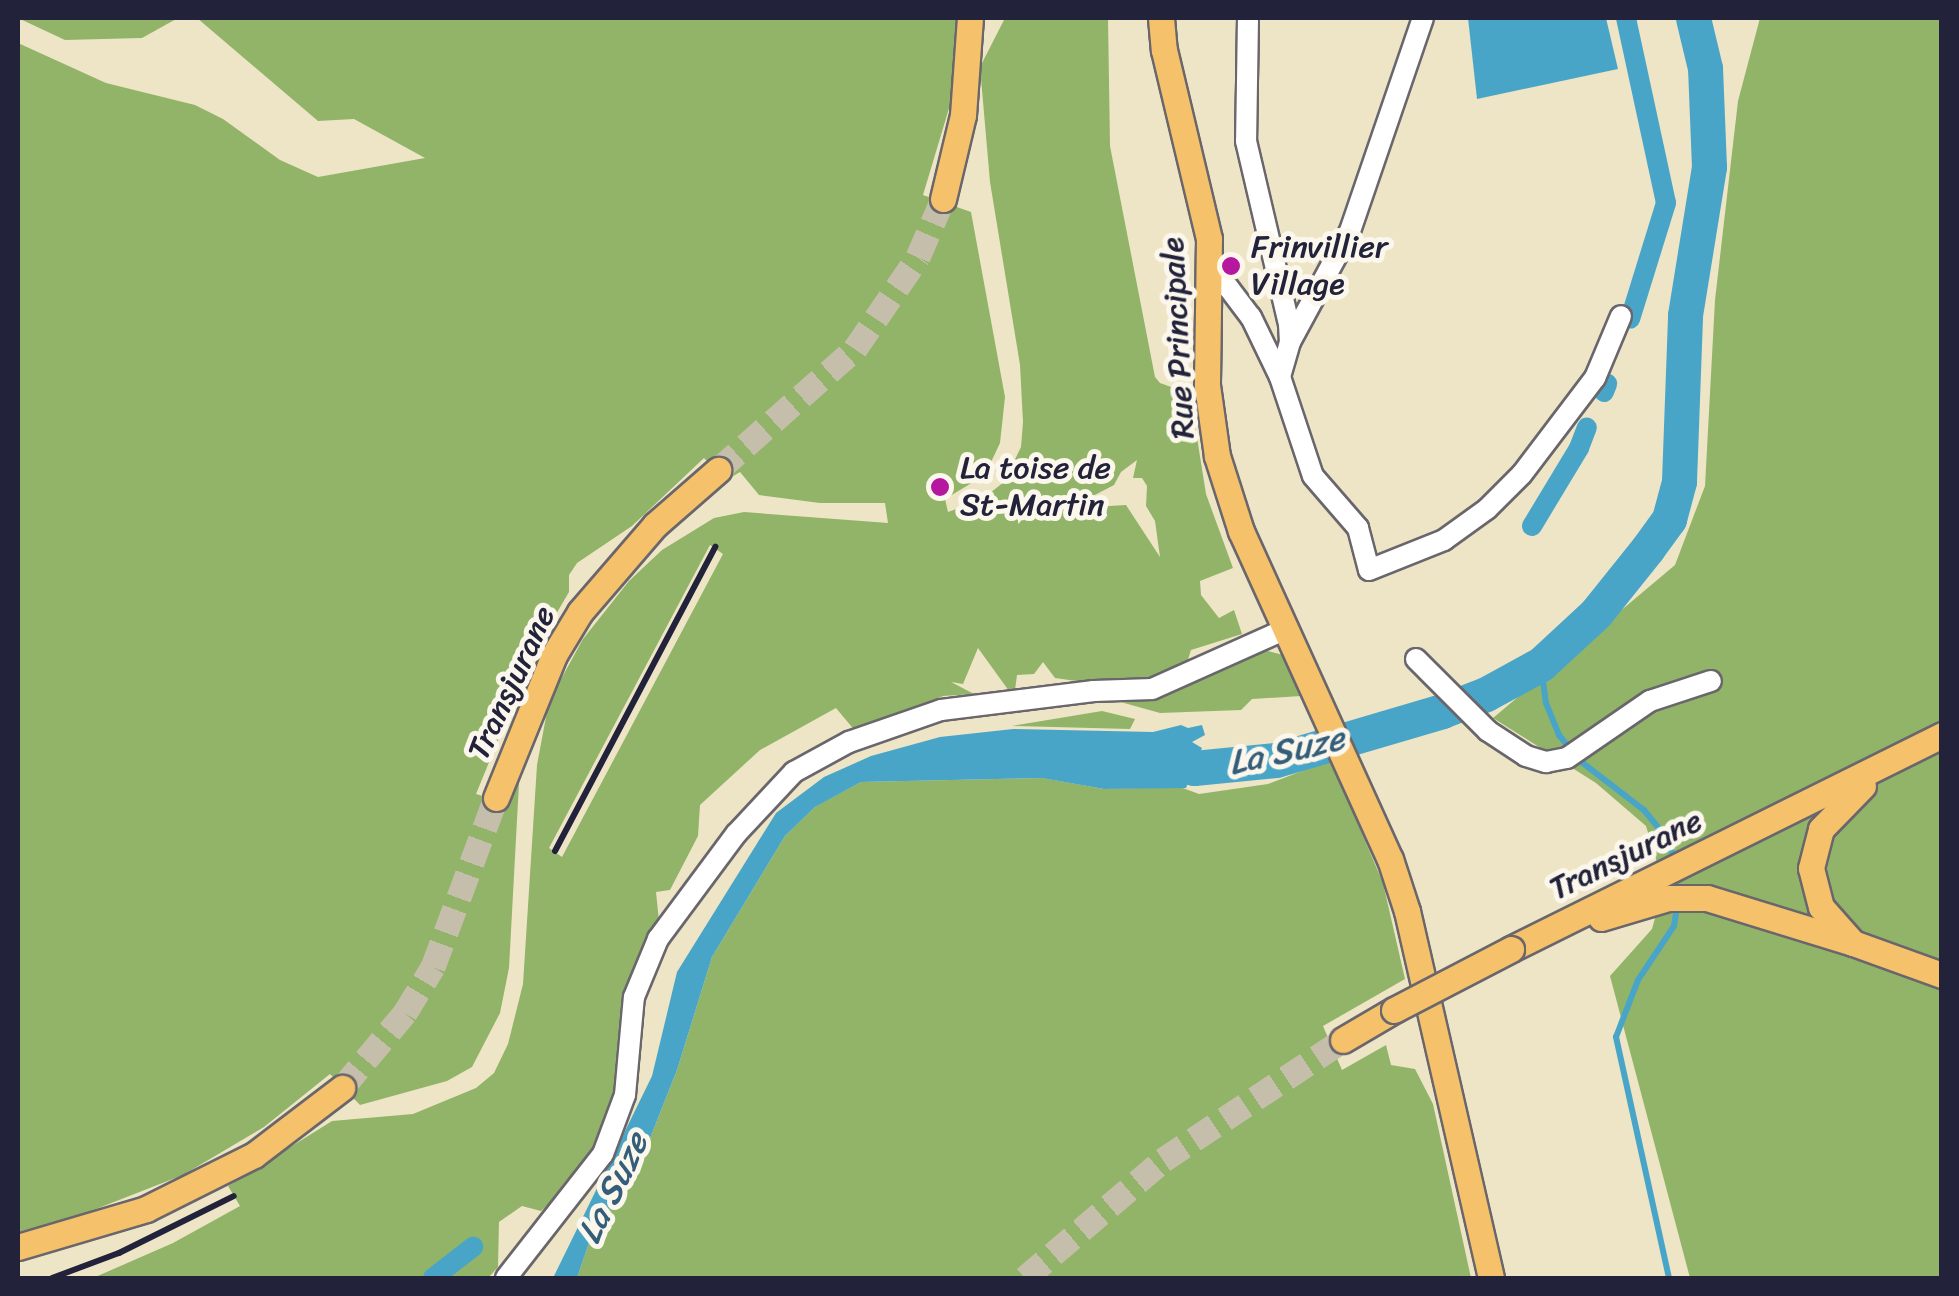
<!DOCTYPE html>
<style>
body{margin:0}
#map{position:relative;width:1959px;height:1296px;overflow:hidden;background:#eee5c7;font-family:Sriracha,sans-serif}
div>[style]{position:absolute}
[style*='--x']{left:calc(var(--x)*1px);top:calc(var(--y)*1px);width:calc(var(--w)*1px);rotate:calc(var(--a)*1deg)}
.forest>*{inset:0;background:#92b468}
.water>*{inset:0;background:#49a5c8}
.stream>*{height:6px;margin:-3px;padding:0 3px;transform-origin:3px;border-radius:3px;background:#49a5c8}
.canal>*{height:20px;margin:-10px;padding:0 10px;transform-origin:10px;border-radius:10px;background:#49a5c8}
.river>*{height:35px;margin:-17.5px;padding:0 17.5px;transform-origin:17.5px;border-radius:17.5px;background:#49a5c8}
.major-tunnel>*{height:25px;margin-top:-12.5px;transform-origin:0;background:repeating-linear-gradient(90deg,#c5beab 0 25px,transparent 0 37px)}
.roads{filter:drop-shadow(2px 0 #69666c) drop-shadow(-2px 0 #69666c) drop-shadow(0 2px #69666c) drop-shadow(0 -2px #69666c)}
.minor>*{height:20px;margin:-10px;padding:0 10px;transform-origin:10px;border-radius:10px;background:#fff}
.major>*{height:25px;margin:-12.5px;padding:0 12.5px;transform-origin:12.5px;border-radius:12.5px;background:#f5c16b}
.rail>*{height:6px;margin:-3px;padding:0 3px;transform-origin:3px;border-radius:3px;background:#22223b}
.bridges{filter:drop-shadow(2px 0 #69666c) drop-shadow(-2px 0 #69666c) drop-shadow(0 2px #69666c) drop-shadow(0 -2px #69666c)}
.major-bridge>*{height:25px;margin:-12.5px;padding:0 12.5px;transform-origin:12.5px;border-radius:12.5px;background:#f5c16b}
.dots>*{width:28px;height:28px;translate:-50% -50%;box-sizing:border-box;border:5px solid #fbf7ec;border-radius:50%}
span{translate:-50% -50%;white-space:nowrap;text-align:center;line-height:1.15;-webkit-text-stroke:10px #fbf7ec;paint-order:stroke}
.poi-label{font-size:32px;color:#22223b}
.left{translate:0 -50%;text-align:left}
.street-label{font-size:32px;color:#22223b}
.water-label{font-size:35px;color:#345d7a;font-style:italic}
.frame{position:absolute;inset:0;border:20px solid #22223b;pointer-events:none}
</style>
<div id="map">
<div class="forest">
<div style="clip-path:polygon(18px 18px,178px 18px,142px 38px,65px 40px)"></div>
<div style="clip-path:polygon(evenodd,197px 18px,956px 18px,953px 95px,923px 195px,971px 212px,1005px 397px,1000px 443px,985px 475px,945px 499px,948px 512px,981px 500px,1004px 482px,1021px 447px,1023px 422px,1020px 365px,990px 182px,980px 67px,1005px 18px,1108px 18px,1110px 146px,1155px 377px,1160px 383px,1188px 393px,1191px 400px,1206px 494px,1233px 568px,1200px 581px,1201px 595px,1219px 618px,1234px 610px,1242px 634px,1191px 650px,1183px 675px,1164px 681px,1091px 683px,1055px 678px,1043px 662px,1034px 674px,1017px 675px,1015px 690px,1009px 691px,978px 648px,963px 684px,951px 682px,974px 694px,943px 696px,856px 732px,836px 708px,760px 750px,700px 805px,698px 836px,670px 890px,656px 892px,659px 921px,623px 995px,617px 1090px,595px 1146px,576px 1180px,541px 1211px,522px 1206px,499px 1222px,498px 1267px,488px 1278px,93px 1278px,173px 1243px,240px 1206px,228px 1186px,332px 1121px,413px 1114px,476px 1088px,494px 1073px,508px 1044px,523px 984px,537px 765px,549px 701px,583px 639px,629px 581px,662px 550px,714px 518px,744px 512px,888px 523px,885px 503px,820px 503px,759px 495px,740px 472px,725px 481px,704px 458px,632px 526px,577px 563px,569px 575px,569px 592px,535px 650px,476px 794px,507px 803px,517px 778px,519px 783px,509px 968px,500px 1013px,472px 1067px,447px 1081px,360px 1105px,330px 1074px,264px 1127px,183px 1175px,73px 1218px,18px 1232px,18px 43px,106px 83px,195px 105px,223px 119px,280px 160px,318px 177px,425px 158px,354px 119px,318px 121px,197px 18px,1137px 460px,1133px 478px,1142px 478px,1147px 486px,1146px 506px,1155px 521px,1160px 557px,1126px 505px,1093px 507px,1091px 497px,1114px 485px,1121px 472px,1137px 460px,197px 18px,710px 545px,723px 554px,562px 857px,549px 848px,710px 545px)"></div>
<div style="clip-path:polygon(1760px 18px,1941px 18px,1941px 1278px,1690px 1278px,1610px 976px,1652px 929px,1664px 885px,1646px 826px,1596px 783px,1493px 718px,1675px 565px,1705px 486px,1715px 300px,1738px 101px)"></div>
<div style="clip-path:polygon(1264px 650px,1283px 655px,1301px 696px,1252px 699px,1241px 710px,1160px 713px,1117px 701px,1156px 699px)"></div>
<div style="clip-path:polygon(1102px 711px,1135px 719px,1130px 729px,1012px 726px)"></div>
<div style="clip-path:polygon(1331px 760px,1383px 883px,1405px 979px,1323px 1026px,1342px 1070px,1386px 1045px,1391px 1065px,1415px 1069px,1433px 1104px,1471px 1278px,577px 1278px,591px 1237px,641px 1161px,677px 1070px,712px 957px,785px 836px,816px 806px,861px 782px,1043px 778px,1104px 789px,1180px 787px,1199px 794px,1268px 784px)"></div>
</div>
<div class="water">
<div style="clip-path:polygon(1468px 18px,1606px 18px,1618px 69px,1477px 99px)"></div>
<div style="clip-path:polygon(1181px 725px,1188px 728px,1202px 725px,1205px 735px,1192px 742px,1202px 748px,1186px 788px,1104px 789px,1042px 778px,861px 782px,815px 807px,785px 836px,712px 957px,677px 1070px,641px 1161px,591px 1237px,577px 1278px,553px 1278px,652px 1076px,677px 972px,776px 813px,824px 777px,871px 756px,940px 737px,1013px 729px,1153px 732px)"></div>
</div>
<div class="stream">
<div style="--x:1541;--y:664;--w:39;--a:83"></div>
<div style="--x:1546;--y:703;--w:35;--a:68"></div>
<div style="--x:1559;--y:735;--w:32;--a:51"></div>
<div style="--x:1579;--y:760;--w:82;--a:37.6"></div>
<div style="--x:1644;--y:810;--w:35;--a:51"></div>
<div style="--x:1666;--y:837;--w:25;--a:69"></div>
<div style="--x:1669;--y:1278;--w:247;--a:-102.4"></div>
<div style="--x:1616;--y:1037;--w:61;--a:-68.9"></div>
<div style="--x:1638;--y:980;--w:65;--a:-56.3"></div>
<div style="--x:1674;--y:926;--w:20;--a:-81"></div>
</div>
<div class="canal">
<div style="--x:1626;--y:18;--w:189;--a:77.8"></div>
<div style="--x:1666;--y:203;--w:121;--a:107.2"></div>
<div style="--x:1604;--y:392;--w:9;--a:-69"></div>
<div style="--x:1532;--y:526;--w:91;--a:-58.9"></div>
<div style="--x:1579;--y:448;--w:22;--a:-69"></div>
<div style="--x:433;--y:1278;--w:51;--a:-37.8"></div>
</div>
<div class="river">
<div style="--x:1149;--y:758;--w:46;--a:12.5"></div>
<div style="--x:1194;--y:768;--w:82;--a:-5.6"></div>
<div style="--x:1276;--y:760;--w:173;--a:-16.4"></div>
<div style="--x:1442;--y:711;--w:47;--a:-21.1"></div>
<div style="--x:1486;--y:694;--w:63;--a:-28.6"></div>
<div style="--x:1541;--y:664;--w:75;--a:-42.8"></div>
<div style="--x:1596;--y:613;--w:83;--a:-51.3"></div>
<div style="--x:1648;--y:548;--w:36;--a:-54"></div>
<div style="--x:1669;--y:519;--w:39;--a:-75"></div>
<div style="--x:1679;--y:481;--w:166;--a:-87.9"></div>
<div style="--x:1685;--y:315;--w:150;--a:-80.8"></div>
<div style="--x:1709;--y:167;--w:99;--a:-92.3"></div>
<div style="--x:1705;--y:68;--w:51;--a:-103.5"></div>
</div>
<div class="major-tunnel">
<div style="--x:718;--y:470;--w:183;--a:-41.5"></div>
<div style="--x:855;--y:349;--w:112;--a:-55.6"></div>
<div style="--x:918;--y:257;--w:63;--a:-66.7"></div>
<div style="--x:342;--y:1088;--w:98;--a:-50"></div>
<div style="--x:405;--y:1013;--w:54;--a:-58.7"></div>
<div style="--x:433;--y:967;--w:180;--a:-69.6"></div>
<div style="--x:1025;--y:1278;--w:182;--a:-40.5"></div>
<div style="--x:1163;--y:1160;--w:216;--a:-33.7"></div>
</div>
<div class="roads">
<div class="minor">
<div style="--x:1248;--y:18;--w:123;--a:90.9"></div>
<div style="--x:1246;--y:141;--w:188;--a:76.8"></div>
<div style="--x:1289;--y:324;--w:18;--a:87"></div>
<div style="--x:1290;--y:342;--w:36;--a:106"></div>
<div style="--x:1210;--y:278;--w:20;--a:27"></div>
<div style="--x:1228;--y:287;--w:38;--a:53"></div>
<div style="--x:1251;--y:317;--w:67;--a:64.2"></div>
<div style="--x:1280;--y:377;--w:104;--a:71.6"></div>
<div style="--x:1313;--y:476;--w:69;--a:49.1"></div>
<div style="--x:1358;--y:528;--w:43;--a:75.3"></div>
<div style="--x:1369;--y:570;--w:81;--a:-21.8"></div>
<div style="--x:1444;--y:540;--w:53;--a:-35.8"></div>
<div style="--x:1487;--y:509;--w:49;--a:-45"></div>
<div style="--x:1522;--y:474;--w:121;--a:-52.8"></div>
<div style="--x:1595;--y:378;--w:67;--a:-67.2"></div>
<div style="--x:1290;--y:342;--w:126;--a:-61.6"></div>
<div style="--x:1350;--y:231;--w:225;--a:-71.1"></div>
<div style="--x:1416;--y:659;--w:102;--a:45"></div>
<div style="--x:1488;--y:731;--w:45;--a:33.3"></div>
<div style="--x:1526;--y:756;--w:21;--a:17"></div>
<div style="--x:1546;--y:762;--w:21;--a:-11"></div>
<div style="--x:1567;--y:758;--w:101;--a:-34.5"></div>
<div style="--x:1650;--y:701;--w:64;--a:-18.2"></div>
<div style="--x:506;--y:1278;--w:157;--a:-52"></div>
<div style="--x:603;--y:1154;--w:63;--a:-69.6"></div>
<div style="--x:625;--y:1095;--w:98;--a:-84.8"></div>
<div style="--x:634;--y:997;--w:63;--a:-67.5"></div>
<div style="--x:658;--y:939;--w:131;--a:-53.4"></div>
<div style="--x:736;--y:834;--w:85;--a:-46.9"></div>
<div style="--x:794;--y:772;--w:63;--a:-28.6"></div>
<div style="--x:849;--y:742;--w:97;--a:-19.2"></div>
<div style="--x:941;--y:710;--w:154;--a:-7.1"></div>
<div style="--x:1094;--y:691;--w:58;--a:-2"></div>
<div style="--x:1152;--y:689;--w:147;--a:-24.1"></div>
</div>
<div class="major">
<div style="--x:1161;--y:18;--w:32;--a:85"></div>
<div style="--x:1164;--y:50;--w:194;--a:76.6"></div>
<div style="--x:1209;--y:239;--w:146;--a:90.8"></div>
<div style="--x:1207;--y:385;--w:72;--a:82"></div>
<div style="--x:1217;--y:456;--w:79;--a:72.3"></div>
<div style="--x:1241;--y:531;--w:360;--a:65.6"></div>
<div style="--x:1390;--y:859;--w:55;--a:71.9"></div>
<div style="--x:1407;--y:911;--w:376;--a:77.1"></div>
<div style="--x:943;--y:199;--w:86;--a:-76.6"></div>
<div style="--x:963;--y:115;--w:97;--a:-85.9"></div>
<div style="--x:496;--y:798;--w:154;--a:-67.9"></div>
<div style="--x:554;--y:655;--w:50;--a:-58.8"></div>
<div style="--x:580;--y:612;--w:115;--a:-49.2"></div>
<div style="--x:655;--y:525;--w:84;--a:-41.1"></div>
<div style="--x:1601;--y:918;--w:70;--a:-16.6"></div>
<div style="--x:1668;--y:898;--w:39;--a:0"></div>
<div style="--x:1707;--y:898;--w:153;--a:17.1"></div>
<div style="--x:1853;--y:943;--w:95;--a:19.8"></div>
<div style="--x:1853;--y:943;--w:48;--a:-131.6"></div>
<div style="--x:1821;--y:907;--w:40;--a:-104.4"></div>
<div style="--x:1811;--y:868;--w:40;--a:-75.6"></div>
<div style="--x:1821;--y:829;--w:60;--a:-45.7"></div>
<div style="--x:1511;--y:949;--w:481;--a:-26.4"></div>
<div style="--x:1343;--y:1040;--w:59;--a:-30.5"></div>
<div style="--x:18;--y:1247;--w:134;--a:-16.5"></div>
<div style="--x:146;--y:1209;--w:121;--a:-26.6"></div>
<div style="--x:254;--y:1155;--w:111;--a:-37.3"></div>
</div>
</div>
<div class="rail">
<div style="--x:555;--y:851;--w:344;--a:-62.2"></div>
<div style="--x:52;--y:1278;--w:72;--a:-20.5"></div>
<div style="--x:119;--y:1253;--w:128;--a:-26.4"></div>
</div>
<div class="bridges">
<div class="major-bridge">
<div style="--x:1394;--y:1010;--w:132;--a:-27.5"></div>
</div>
</div>
<div class="dots">
<div style="left:1231px;top:266px;background:#b5179e"></div>
<div style="left:940px;top:487px;background:#b5179e"></div>
</div>
<div class="poi-label">
<span class="left" style="left:1251px;top:266px">Frinvillier<br>Village</span>
<span class="left" style="left:960px;top:487px">La toise de<br>St-Martin</span>
</div>
<div class="street-label">
<span style="left:1178px;top:338px;rotate:-93deg">Rue Principale</span>
<span style="left:512px;top:683px;rotate:-65deg">Transjurane</span>
<span style="left:1626px;top:855px;rotate:-26deg">Transjurane</span>
</div>
<div class="water-label">
<span style="left:1286px;top:750px;rotate:-13deg">La Suze</span>
<span style="left:612px;top:1188px;rotate:-64deg">La Suze</span>
</div>
<div class="frame"></div>
</div>
